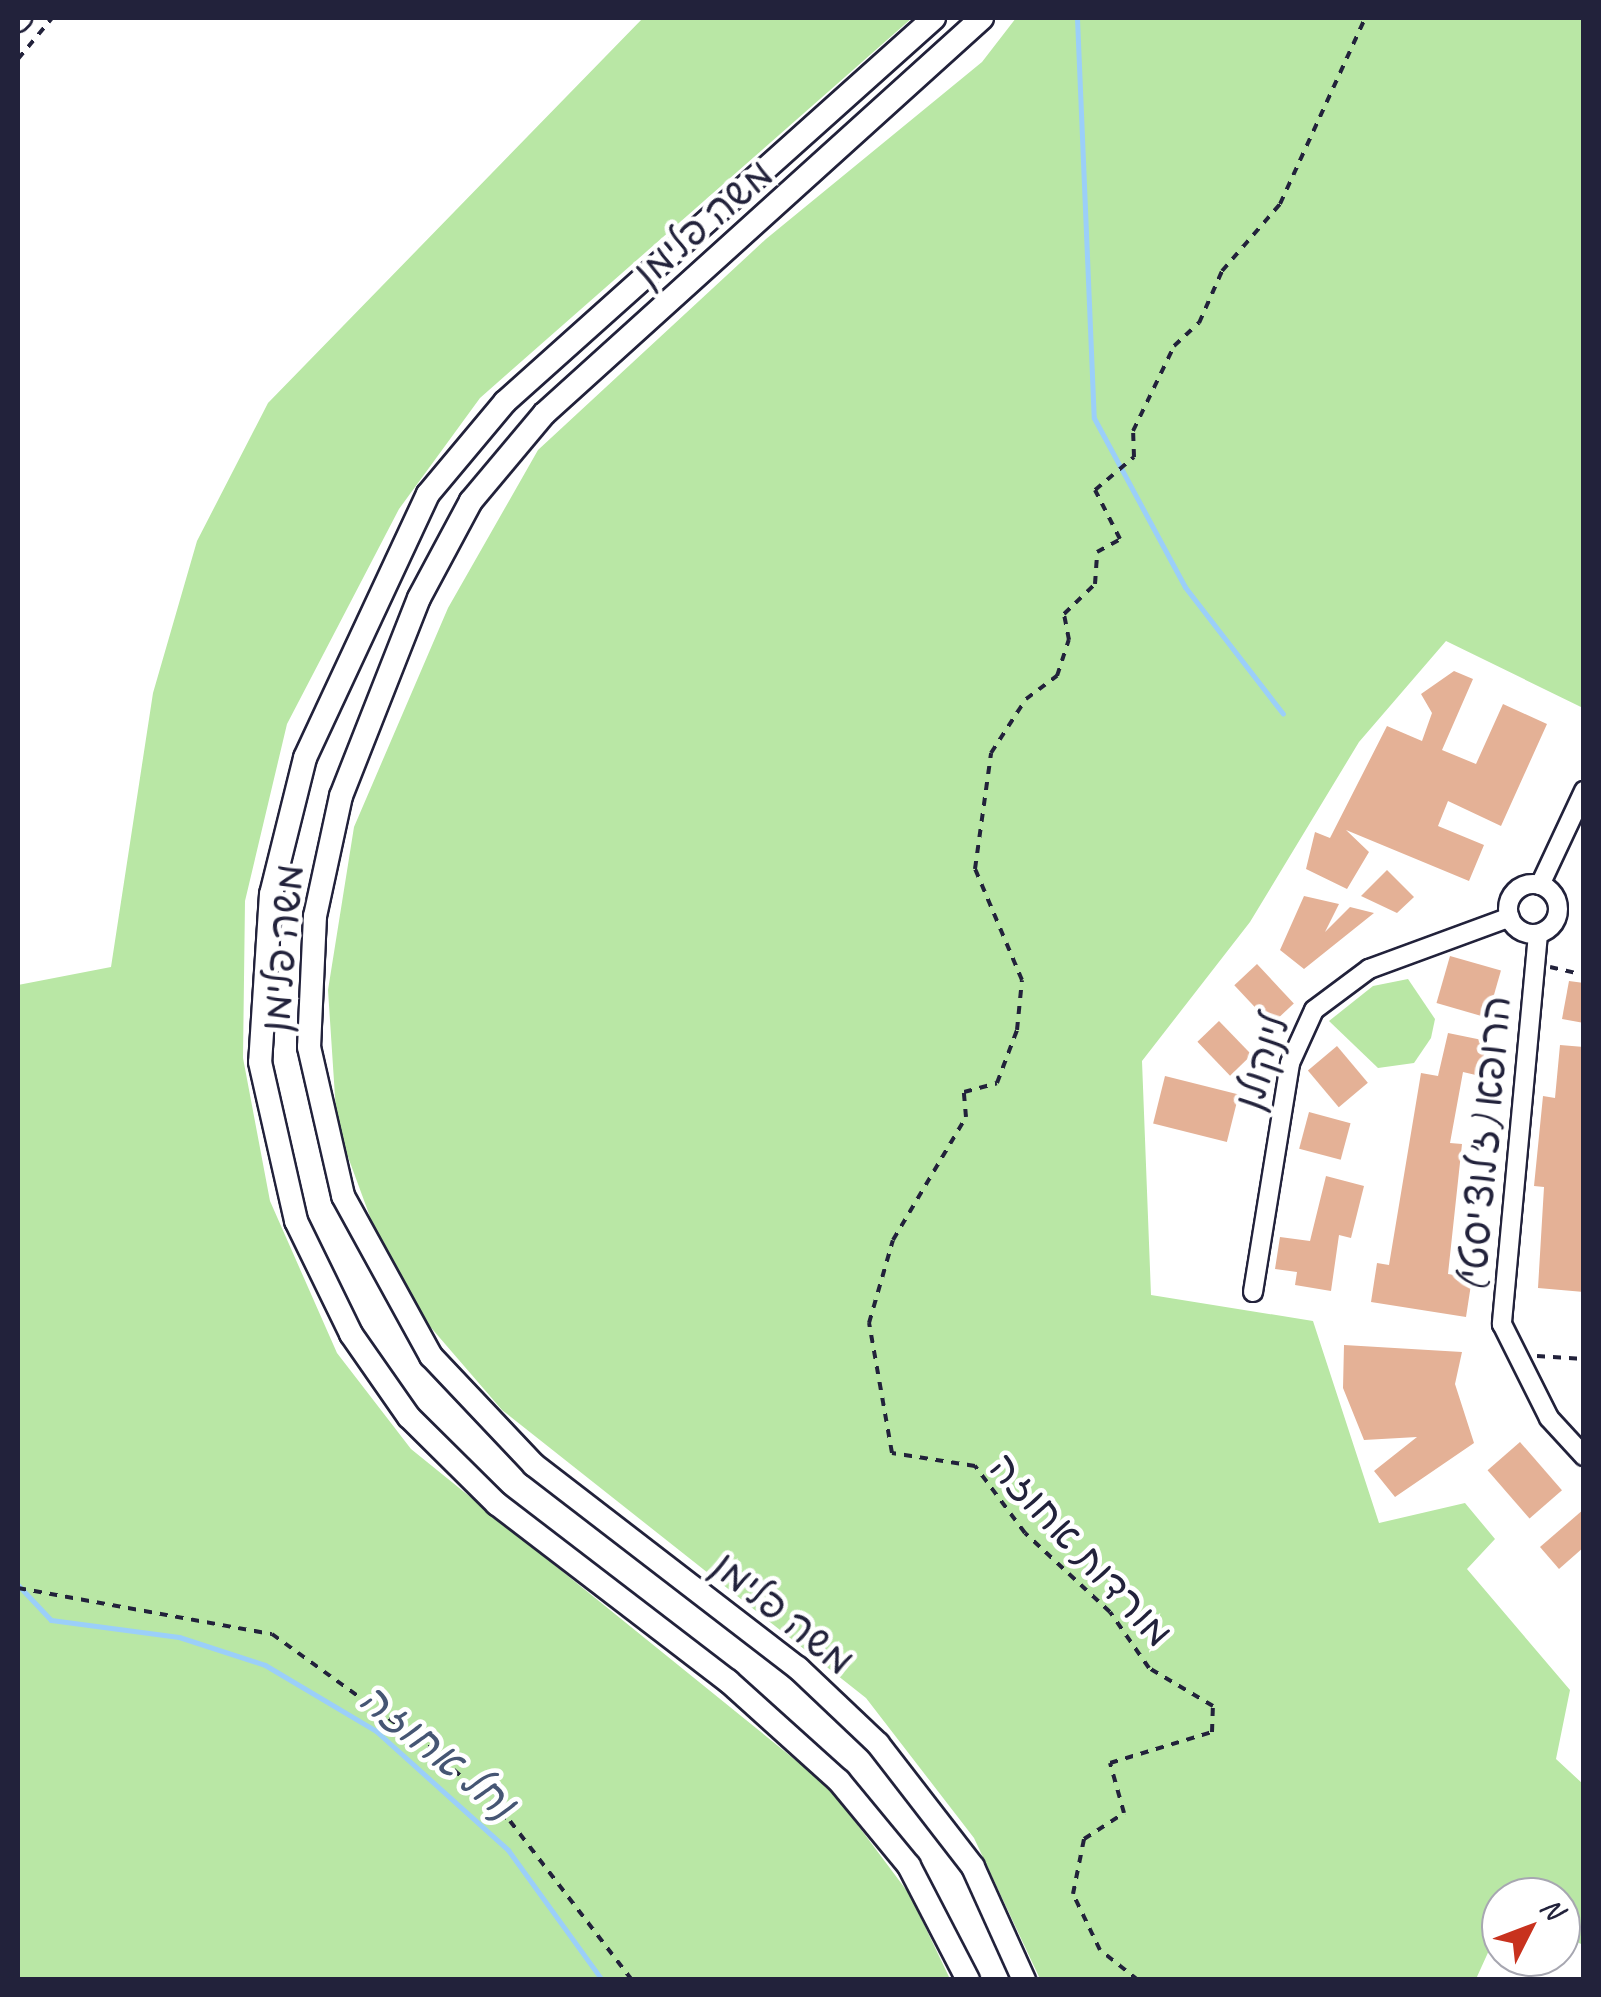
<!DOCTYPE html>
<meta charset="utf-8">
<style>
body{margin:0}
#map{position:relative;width:1601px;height:1997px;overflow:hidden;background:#fff;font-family:Caveat,"Playpen Sans Hebrew",sans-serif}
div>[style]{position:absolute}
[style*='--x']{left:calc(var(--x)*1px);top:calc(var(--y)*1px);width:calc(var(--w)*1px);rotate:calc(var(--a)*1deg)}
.green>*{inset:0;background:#b9e7a5}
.stream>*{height:5px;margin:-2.5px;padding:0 2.5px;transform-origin:2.5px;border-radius:2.5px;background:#9bcff9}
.building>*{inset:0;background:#e4b196;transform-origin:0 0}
.path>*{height:4px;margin-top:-2px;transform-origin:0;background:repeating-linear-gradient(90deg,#22223b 0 8px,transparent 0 16px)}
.roads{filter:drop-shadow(2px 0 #22223b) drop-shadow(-2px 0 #22223b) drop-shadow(0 2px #22223b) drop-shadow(0 -2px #22223b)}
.minor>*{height:18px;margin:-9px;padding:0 9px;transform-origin:9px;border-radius:9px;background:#fff}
.minor>.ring{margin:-9px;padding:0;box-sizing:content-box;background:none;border:18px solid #fff;border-radius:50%}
.major>*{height:22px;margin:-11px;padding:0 11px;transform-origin:11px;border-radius:11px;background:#fff}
span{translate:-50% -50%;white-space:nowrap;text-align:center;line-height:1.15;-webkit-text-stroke:9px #fff;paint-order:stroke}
.street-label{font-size:40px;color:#22223b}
.water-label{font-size:42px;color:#465674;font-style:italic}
.frame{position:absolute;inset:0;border:20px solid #22223b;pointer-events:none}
.north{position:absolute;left:1481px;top:1877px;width:100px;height:100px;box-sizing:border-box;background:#fff;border:2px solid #a7a7b1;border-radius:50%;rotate:48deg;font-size:28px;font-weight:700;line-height:40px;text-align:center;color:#22223b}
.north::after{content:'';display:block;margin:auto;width:35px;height:45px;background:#c8321e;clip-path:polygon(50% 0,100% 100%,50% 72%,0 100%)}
</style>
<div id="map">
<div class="green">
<div style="clip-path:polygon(643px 18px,912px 18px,480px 398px,399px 509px,287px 724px,245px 901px,243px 1058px,270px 1201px,337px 1353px,411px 1449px,830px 1788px,910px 1895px,950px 1979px,18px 1979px,18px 985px,111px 967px,153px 693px,197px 541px,268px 403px)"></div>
<div style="clip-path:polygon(1016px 18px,1583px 18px,1583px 708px,1446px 641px,1359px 742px,1250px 922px,1142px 1061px,1151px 1295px,1313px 1321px,1379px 1523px,1465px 1503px,1495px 1539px,1467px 1569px,1570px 1690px,1556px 1759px,1583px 1784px,1583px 1945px,1561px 1934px,1561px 1897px,1501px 1897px,1501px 1924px,1476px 1979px,1040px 1979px,974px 1838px,866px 1698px,502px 1410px,427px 1323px,376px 1233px,337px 1127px,328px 990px,354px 827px,448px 608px,538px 450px,766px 239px,982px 62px)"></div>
<div style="clip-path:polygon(1408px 979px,1435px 1019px,1431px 1038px,1414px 1063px,1378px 1068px,1329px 1021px,1373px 986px)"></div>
</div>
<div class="stream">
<div style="--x:1077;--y:18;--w:400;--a:87.6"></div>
<div style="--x:1094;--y:418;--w:192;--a:61.7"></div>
<div style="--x:1185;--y:587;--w:160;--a:52.3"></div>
<div style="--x:18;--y:1585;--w:48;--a:46.7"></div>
<div style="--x:51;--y:1620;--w:129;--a:7.6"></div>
<div style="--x:179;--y:1637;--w:90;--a:18"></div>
<div style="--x:265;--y:1665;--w:129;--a:30.7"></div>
<div style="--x:376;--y:1731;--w:178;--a:42"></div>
<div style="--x:508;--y:1850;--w:160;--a:54.1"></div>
</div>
<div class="building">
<div style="clip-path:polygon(1454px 671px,1473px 679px,1442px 750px,1476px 764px,1503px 704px,1547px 724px,1501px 826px,1448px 801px,1438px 826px,1484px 845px,1469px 881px,1346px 830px,1369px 852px,1347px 889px,1306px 869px,1315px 832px,1330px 838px,1387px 726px,1422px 741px,1432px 713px,1421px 694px)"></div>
<div style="clip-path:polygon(1387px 870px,1414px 897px,1397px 913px,1361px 896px)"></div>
<div style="clip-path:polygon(1304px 896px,1339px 904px,1325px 932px,1350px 907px,1374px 913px,1304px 969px,1280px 950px)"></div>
<div style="left:1450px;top:956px;width:53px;height:49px;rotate:16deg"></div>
<div style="left:1257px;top:964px;width:54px;height:31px;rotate:47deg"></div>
<div style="clip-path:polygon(1569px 981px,1584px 983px,1584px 1023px,1562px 1019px)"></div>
<div style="left:1219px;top:1021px;width:47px;height:30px;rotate:46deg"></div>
<div style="clip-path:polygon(1448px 1033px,1487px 1041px,1480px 1076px,1463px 1072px,1450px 1143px,1462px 1144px,1448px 1274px,1472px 1278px,1466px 1317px,1371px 1302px,1377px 1263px,1389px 1265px,1421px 1073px,1438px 1076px)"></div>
<div style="clip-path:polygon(1560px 1045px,1584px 1047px,1584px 1292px,1538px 1288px,1544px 1187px,1534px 1186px,1543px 1096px,1555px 1098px)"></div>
<div style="left:1337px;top:1046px;width:48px;height:38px;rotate:50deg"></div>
<div style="left:1165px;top:1076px;width:76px;height:49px;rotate:14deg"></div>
<div style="left:1309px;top:1112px;width:43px;height:38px;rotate:15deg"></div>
<div style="clip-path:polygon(1326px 1176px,1364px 1186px,1351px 1238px,1339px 1235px,1331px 1291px,1295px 1285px,1297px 1272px,1275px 1269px,1280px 1237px,1310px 1241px)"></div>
<div style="clip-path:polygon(1344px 1345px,1462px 1352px,1455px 1384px,1474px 1443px,1395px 1497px,1374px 1471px,1417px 1437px,1364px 1440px,1343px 1388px)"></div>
<div style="left:1520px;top:1442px;width:64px;height:43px;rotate:49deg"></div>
<div style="clip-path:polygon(1584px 1509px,1584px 1547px,1559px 1569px,1540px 1547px)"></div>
</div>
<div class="path">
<div style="--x:18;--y:59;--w:53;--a:-50.3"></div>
<div style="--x:1550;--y:967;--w:35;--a:13"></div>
<div style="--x:1537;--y:1356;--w:47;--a:3.7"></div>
<div style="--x:18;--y:1588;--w:258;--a:10.3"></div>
<div style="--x:272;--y:1634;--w:195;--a:35.8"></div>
<div style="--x:430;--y:1748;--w:108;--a:42.4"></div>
<div style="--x:510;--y:1821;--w:200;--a:52.5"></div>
<div style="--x:1138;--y:1980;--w:48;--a:-141.7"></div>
<div style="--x:1100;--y:1950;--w:62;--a:-115.7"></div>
<div style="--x:1073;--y:1894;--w:56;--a:-78.7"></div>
<div style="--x:1084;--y:1839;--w:48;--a:-33"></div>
<div style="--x:1124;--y:1813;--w:52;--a:-105.6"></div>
<div style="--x:1110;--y:1763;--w:107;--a:-16.9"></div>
<div style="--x:1212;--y:1732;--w:26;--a:-88"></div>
<div style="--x:1213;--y:1706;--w:74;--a:-149.3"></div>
<div style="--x:1149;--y:1668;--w:68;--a:-124.9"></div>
<div style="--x:1110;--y:1612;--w:116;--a:-137.1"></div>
<div style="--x:1025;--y:1533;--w:84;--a:-126.7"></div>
<div style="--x:975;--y:1466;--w:84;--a:-171.1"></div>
<div style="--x:892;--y:1453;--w:132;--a:-100"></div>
<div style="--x:869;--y:1323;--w:86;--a:-73.9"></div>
<div style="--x:893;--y:1240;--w:143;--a:-59.3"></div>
<div style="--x:966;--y:1117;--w:25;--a:-95"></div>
<div style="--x:964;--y:1092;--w:34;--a:-15"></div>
<div style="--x:997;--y:1083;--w:57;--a:-69.3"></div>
<div style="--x:1017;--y:1030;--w:50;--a:-84.3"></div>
<div style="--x:1022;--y:980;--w:121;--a:-112.9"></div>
<div style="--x:975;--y:869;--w:117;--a:-82.1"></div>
<div style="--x:991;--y:753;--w:64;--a:-57.1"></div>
<div style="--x:1026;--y:699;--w:39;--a:-37"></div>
<div style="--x:1057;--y:676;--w:38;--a:-72"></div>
<div style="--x:1069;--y:640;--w:26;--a:-101"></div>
<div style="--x:1064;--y:614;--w:43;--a:-44.1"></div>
<div style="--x:1095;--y:584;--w:32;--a:-86"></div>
<div style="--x:1097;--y:552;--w:26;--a:-29"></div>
<div style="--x:1120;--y:539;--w:55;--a:-117"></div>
<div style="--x:1095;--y:490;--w:51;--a:-40.2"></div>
<div style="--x:1134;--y:457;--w:26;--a:-92"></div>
<div style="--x:1133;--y:431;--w:94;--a:-64.2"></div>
<div style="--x:1174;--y:346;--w:34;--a:-43"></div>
<div style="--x:1199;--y:323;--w:57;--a:-66.1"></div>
<div style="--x:1222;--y:271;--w:89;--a:-49.1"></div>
<div style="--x:1280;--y:204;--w:205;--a:-65.4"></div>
</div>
<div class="roads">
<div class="minor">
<div style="--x:18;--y:22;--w:6;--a:-45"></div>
<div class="ring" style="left:1508px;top:884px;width:32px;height:32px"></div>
<div style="--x:1540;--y:885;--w:104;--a:-64.9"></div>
<div style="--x:1538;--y:934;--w:392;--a:95.3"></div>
<div style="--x:1502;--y:1324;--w:105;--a:63.4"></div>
<div style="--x:1549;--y:1418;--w:52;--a:47.4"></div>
<div style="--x:1253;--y:1292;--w:232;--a:-80.8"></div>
<div style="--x:1290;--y:1063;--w:58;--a:-65.6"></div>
<div style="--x:1314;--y:1010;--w:69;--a:-36.7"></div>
<div style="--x:1369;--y:969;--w:150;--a:-20.2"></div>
</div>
<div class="major">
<div style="--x:934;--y:18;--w:576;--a:138.17"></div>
<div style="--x:505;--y:402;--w:120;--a:129.9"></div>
<div style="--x:428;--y:494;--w:291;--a:115"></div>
<div style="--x:305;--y:758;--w:140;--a:104"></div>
<div style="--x:271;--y:894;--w:168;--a:93.7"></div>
<div style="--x:260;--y:1062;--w:163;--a:77.2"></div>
<div style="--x:296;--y:1221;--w:126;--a:64"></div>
<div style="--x:351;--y:1334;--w:101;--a:55.1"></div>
<div style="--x:409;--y:1417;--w:124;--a:44.7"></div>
<div style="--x:497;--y:1504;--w:291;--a:37.5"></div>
<div style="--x:728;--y:1681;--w:149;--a:42"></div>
<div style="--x:839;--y:1781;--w:110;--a:50.5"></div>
<div style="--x:909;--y:1866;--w:128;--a:62.6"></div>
<div style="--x:982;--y:18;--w:590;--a:137.88"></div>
<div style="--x:544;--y:414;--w:114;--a:130"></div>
<div style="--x:471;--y:501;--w:110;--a:118.2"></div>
<div style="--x:419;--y:598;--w:213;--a:111.5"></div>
<div style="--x:341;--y:796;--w:123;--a:102.2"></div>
<div style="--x:315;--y:916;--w:131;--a:92.6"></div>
<div style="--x:309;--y:1047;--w:153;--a:77.1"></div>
<div style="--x:343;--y:1196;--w:183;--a:61.2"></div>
<div style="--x:431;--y:1356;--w:150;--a:46.6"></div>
<div style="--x:534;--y:1465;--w:333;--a:37.6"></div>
<div style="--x:798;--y:1668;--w:110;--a:43.5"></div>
<div style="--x:878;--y:1744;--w:155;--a:52.3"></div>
<div style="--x:973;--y:1867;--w:124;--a:65.7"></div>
</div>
</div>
<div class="street-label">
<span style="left:703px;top:223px;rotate:-41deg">משה פלימן</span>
<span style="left:282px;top:948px;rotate:-85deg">משה פלימן</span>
<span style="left:1262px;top:1062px;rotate:-72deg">לינקולן</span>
<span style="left:1484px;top:1144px;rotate:-85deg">הרופא (ז'לוצ'יסטי)</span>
<span style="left:1081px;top:1550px;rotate:47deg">מורדות אחוזה</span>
<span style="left:783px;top:1613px;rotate:39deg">משה פלימן</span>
</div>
<div class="water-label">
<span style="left:437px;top:1752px;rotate:39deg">נחל אחוזה</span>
</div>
<div class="frame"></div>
<div class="north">N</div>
</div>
